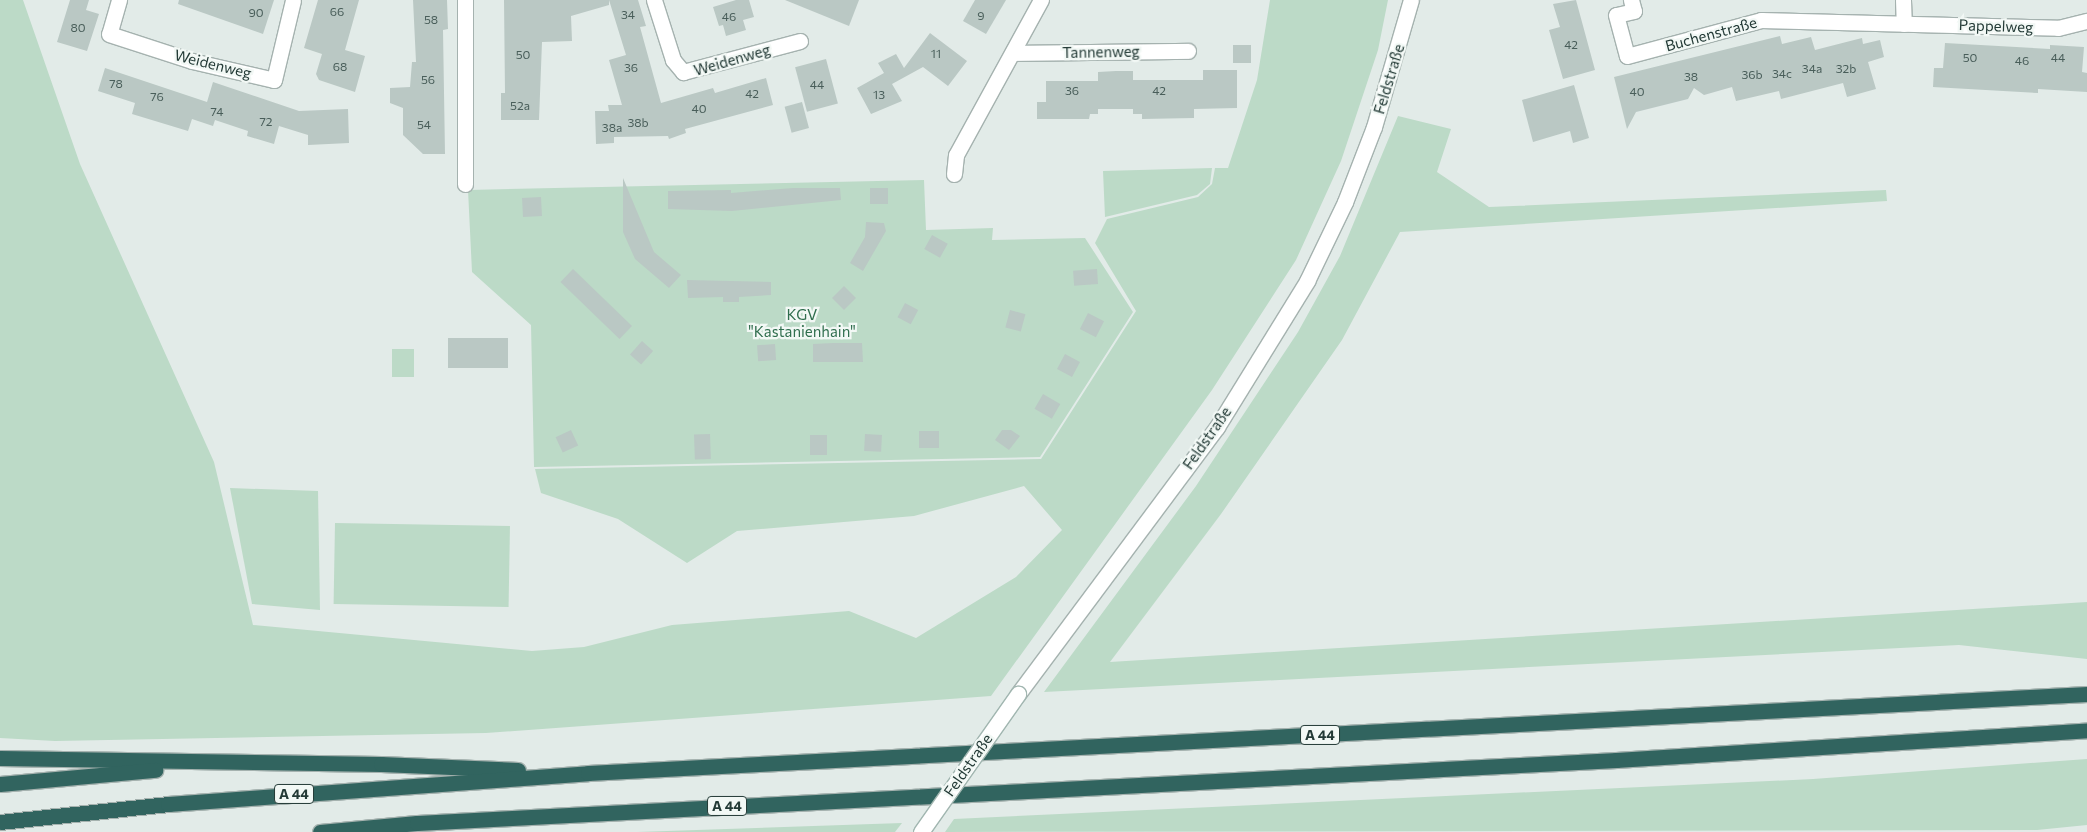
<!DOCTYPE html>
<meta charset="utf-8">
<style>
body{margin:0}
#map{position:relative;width:2087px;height:832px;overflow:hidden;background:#e2ebe8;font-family:Commissioner,sans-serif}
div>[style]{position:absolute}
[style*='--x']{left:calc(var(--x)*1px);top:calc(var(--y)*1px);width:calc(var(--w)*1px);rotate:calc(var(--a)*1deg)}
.green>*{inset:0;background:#bcdac7;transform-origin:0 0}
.building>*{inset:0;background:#bac8c4;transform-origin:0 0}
.roads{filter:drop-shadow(1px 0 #a5b2af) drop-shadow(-1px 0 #a5b2af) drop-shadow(0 1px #a5b2af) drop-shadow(0 -1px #a5b2af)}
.street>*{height:15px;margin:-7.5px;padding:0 7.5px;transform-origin:7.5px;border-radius:7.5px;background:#fff}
.secondary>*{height:15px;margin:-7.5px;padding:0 7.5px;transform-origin:7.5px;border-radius:7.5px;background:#fff}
.highway>*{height:15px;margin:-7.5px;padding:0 7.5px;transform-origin:7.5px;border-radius:7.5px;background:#31645f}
.bridges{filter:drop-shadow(1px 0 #a1b6b0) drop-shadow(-1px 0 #a1b6b0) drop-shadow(0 1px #a1b6b0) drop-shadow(0 -1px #a1b6b0)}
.secondary-bridge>*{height:15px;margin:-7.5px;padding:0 7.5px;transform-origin:7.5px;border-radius:7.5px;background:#fff}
span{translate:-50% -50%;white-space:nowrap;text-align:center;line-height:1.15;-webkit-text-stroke:4.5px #f2f8f5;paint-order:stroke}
.number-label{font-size:12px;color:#495e5a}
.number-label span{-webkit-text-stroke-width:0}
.shield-label span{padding:1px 4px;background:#f2f8f5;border:1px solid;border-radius:4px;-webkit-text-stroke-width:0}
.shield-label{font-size:14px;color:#233a36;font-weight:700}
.street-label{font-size:15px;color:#233a36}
.park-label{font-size:15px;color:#306e4e}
</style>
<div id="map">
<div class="green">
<div style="clip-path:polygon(0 0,23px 0,80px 164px,214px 462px,253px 625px,532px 651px,584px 647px,672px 625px,849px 611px,916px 638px,1016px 577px,1062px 530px,1024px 486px,914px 516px,737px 531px,687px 563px,618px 519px,541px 493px,535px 469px,1041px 459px,1136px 311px,1095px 243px,1107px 219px,1198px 197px,1212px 184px,1215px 168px,1228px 168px,1257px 80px,1270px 0,1388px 0,1378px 50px,1341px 161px,1296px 260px,1212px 390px,991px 696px,486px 733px,55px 741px,0 738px)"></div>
<div style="clip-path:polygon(1398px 116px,1451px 129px,1437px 172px,1489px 207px,1886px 190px,1887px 201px,1400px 232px,1342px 340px,1221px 514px,1110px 662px,2087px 602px,2087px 659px,1959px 645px,1044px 692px,1196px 486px,1298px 332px,1340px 256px)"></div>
<div style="clip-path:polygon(1212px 168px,1210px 184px,1197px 195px,1105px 217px,1103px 171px)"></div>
<div style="clip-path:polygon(924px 180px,926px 230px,993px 228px,992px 240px,1085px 238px,1133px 312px,1040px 457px,534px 467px,531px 325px,472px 272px,468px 190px)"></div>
<div style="left:392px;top:349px;width:22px;height:28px"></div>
<div style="clip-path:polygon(230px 488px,318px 491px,320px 610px,252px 604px)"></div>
<div style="left:335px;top:523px;width:175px;height:81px;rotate:1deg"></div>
<div style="clip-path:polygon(2087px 759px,2087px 825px,2037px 830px,945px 832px,954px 819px,1813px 779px)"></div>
<div style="clip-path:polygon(902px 823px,895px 832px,637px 832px)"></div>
</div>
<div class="building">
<div style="clip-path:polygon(70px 0,89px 0,86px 10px,99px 14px,87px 51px,57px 42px)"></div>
<div style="clip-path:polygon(179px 0,274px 0,263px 34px,178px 4px)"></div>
<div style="clip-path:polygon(318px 0,359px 0,345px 50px,365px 56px,355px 92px,319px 80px,316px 74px,322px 54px,304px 48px)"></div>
<div style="clip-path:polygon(413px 0,447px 0,448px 29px,443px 30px,445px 154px,423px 154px,403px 135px,403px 108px,390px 103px,390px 88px,410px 87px,412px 62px,416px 62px)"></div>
<div style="clip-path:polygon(504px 0,609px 0,609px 5px,571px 16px,572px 41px,542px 42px,539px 120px,501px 120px,501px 93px,505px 93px)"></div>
<div style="clip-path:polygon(609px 0,638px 0,646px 26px,640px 27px,661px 103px,713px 88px,715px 93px,766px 78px,773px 105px,685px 129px,686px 133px,669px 139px,668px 136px,614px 137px,614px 143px,596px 144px,595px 111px,609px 111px,608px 105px,622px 105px,609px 60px,626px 55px)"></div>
<div style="clip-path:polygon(736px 0,749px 0,754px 17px,743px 20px,746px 30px,726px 36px,723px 25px,719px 26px,713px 7px)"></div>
<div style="clip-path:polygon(785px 0,859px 0,849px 26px)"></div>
<div style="clip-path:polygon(975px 0,1006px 0,986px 34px,963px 21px)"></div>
<div style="clip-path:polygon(1576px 0,1595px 70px,1563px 79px,1549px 30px,1560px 27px,1553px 4px)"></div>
<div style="clip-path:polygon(930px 33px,967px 61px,948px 86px,923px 67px,892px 84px,902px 101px,871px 114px,857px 88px,884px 73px,878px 63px,896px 54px,904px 68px)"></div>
<div style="clip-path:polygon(1780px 36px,1782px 44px,1811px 37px,1815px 50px,1862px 38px,1863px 44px,1880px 40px,1884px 57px,1868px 62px,1876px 89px,1847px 97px,1843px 83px,1781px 99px,1779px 91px,1736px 101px,1732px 87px,1704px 95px,1694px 88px,1688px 99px,1636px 112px,1627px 129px,1614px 77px)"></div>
<div style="clip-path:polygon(1945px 43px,2050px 49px,2050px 45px,2084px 47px,2082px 72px,2087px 73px,2087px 92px,2038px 89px,2038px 93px,1933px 87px,1934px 68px,1943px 68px)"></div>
<div style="left:1233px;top:45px;width:18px;height:18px"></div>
<div style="left:826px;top:59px;width:46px;height:32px;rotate:75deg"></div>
<div style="clip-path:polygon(105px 68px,207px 102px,213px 82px,299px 111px,348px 109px,349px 143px,308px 145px,308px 135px,279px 126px,274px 144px,247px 136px,248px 131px,215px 120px,213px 126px,192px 119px,188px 131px,132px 114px,135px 103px,98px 91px)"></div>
<div style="clip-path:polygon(1203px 70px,1237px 70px,1237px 108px,1194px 109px,1194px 118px,1142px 119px,1142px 114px,1133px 114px,1133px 109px,1098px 109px,1098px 114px,1090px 114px,1089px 119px,1037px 119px,1037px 102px,1046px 102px,1046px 81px,1098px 81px,1098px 72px,1116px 71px,1133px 71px,1133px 80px,1203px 80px)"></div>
<div style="clip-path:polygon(1574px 85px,1589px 138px,1573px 143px,1570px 131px,1533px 142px,1522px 100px)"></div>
<div style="left:802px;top:102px;width:27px;height:18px;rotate:75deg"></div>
<div style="clip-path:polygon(623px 178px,654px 252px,681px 275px,669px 288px,635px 259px,623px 232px)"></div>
<div style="clip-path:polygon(793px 188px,840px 188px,841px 200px,732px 211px,668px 209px,668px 191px,731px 190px,731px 193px)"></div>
<div style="left:870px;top:188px;width:18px;height:16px"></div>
<div style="left:541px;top:197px;width:19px;height:19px;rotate:87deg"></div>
<div style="clip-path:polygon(866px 222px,884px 223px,886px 231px,863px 271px,850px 263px,865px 237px)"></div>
<div style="left:932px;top:235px;width:18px;height:16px;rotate:29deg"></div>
<div style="left:573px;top:269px;width:82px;height:18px;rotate:44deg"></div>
<div style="left:1097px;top:269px;width:15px;height:24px;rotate:86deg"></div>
<div style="clip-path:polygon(687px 280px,771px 282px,771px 295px,739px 297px,739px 302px,723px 302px,723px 297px,688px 298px)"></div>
<div style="left:844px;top:286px;width:17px;height:17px;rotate:45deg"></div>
<div style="left:905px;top:303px;width:15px;height:16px;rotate:28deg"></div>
<div style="left:1010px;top:310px;width:16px;height:18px;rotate:15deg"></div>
<div style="left:1088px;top:313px;width:18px;height:18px;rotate:27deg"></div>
<div style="left:448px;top:338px;width:60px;height:30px"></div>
<div style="left:642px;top:341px;width:15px;height:18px;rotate:42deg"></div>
<div style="clip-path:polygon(833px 343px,862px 343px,863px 362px,813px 362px,813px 344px)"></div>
<div style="left:775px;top:344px;width:16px;height:18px;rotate:86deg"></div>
<div style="left:1065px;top:354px;width:17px;height:17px;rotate:28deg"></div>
<div style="left:1043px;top:394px;width:20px;height:17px;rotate:30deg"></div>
<div style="left:571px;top:430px;width:17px;height:17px;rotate:65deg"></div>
<div style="clip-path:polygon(1002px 430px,1011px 430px,1020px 436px,1009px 450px,995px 440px)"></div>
<div style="left:919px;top:431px;width:20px;height:17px"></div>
<div style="left:710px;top:434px;width:25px;height:16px;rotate:88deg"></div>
<div style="left:865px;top:434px;width:17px;height:17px;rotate:3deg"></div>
<div style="left:810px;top:435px;width:17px;height:20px"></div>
</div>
<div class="roads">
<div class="street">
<div style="--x:119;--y:0;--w:35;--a:106"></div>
<div style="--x:109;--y:34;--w:87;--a:18"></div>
<div style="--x:192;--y:61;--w:84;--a:13"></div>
<div style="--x:274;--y:80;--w:82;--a:-76.6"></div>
<div style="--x:465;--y:0;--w:184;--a:90"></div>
<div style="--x:654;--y:0;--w:63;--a:72.4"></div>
<div style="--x:673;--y:60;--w:16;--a:50"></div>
<div style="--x:683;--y:72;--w:121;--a:-14.8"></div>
<div style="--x:1631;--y:0;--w:11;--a:75"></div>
<div style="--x:1634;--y:11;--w:18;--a:167"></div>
<div style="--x:1616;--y:15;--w:42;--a:75"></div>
<div style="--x:1627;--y:56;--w:139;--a:-15"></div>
<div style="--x:1761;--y:20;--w:297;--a:1.5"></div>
<div style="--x:2058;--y:28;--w:30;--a:-14"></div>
<div style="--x:1903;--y:0;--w:24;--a:88"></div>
<div style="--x:1014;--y:53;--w:174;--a:-0.7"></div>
<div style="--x:954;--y:174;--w:19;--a:-84"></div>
<div style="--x:956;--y:155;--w:177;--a:-61.3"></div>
</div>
<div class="secondary">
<div style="--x:1018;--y:694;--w:333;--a:-53.3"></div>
<div style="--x:1217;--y:427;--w:172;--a:-58.3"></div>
<div style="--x:1307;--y:281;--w:88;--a:-64.3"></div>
<div style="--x:1345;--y:202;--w:80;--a:-68.9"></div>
<div style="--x:1374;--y:127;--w:132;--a:-73.8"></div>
</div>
<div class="highway">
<div style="--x:0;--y:758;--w:381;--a:0.9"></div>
<div style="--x:381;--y:764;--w:137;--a:2.5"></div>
<div style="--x:0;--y:784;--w:156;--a:-5.2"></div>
<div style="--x:0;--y:822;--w:169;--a:-6.1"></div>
<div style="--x:168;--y:804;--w:421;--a:-4.2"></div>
<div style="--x:588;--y:773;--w:1501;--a:-3.02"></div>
<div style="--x:320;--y:832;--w:97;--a:-5.3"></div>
<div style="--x:417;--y:823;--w:1201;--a:-3.01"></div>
<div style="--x:1616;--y:760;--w:472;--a:-3.6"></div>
</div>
</div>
<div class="bridges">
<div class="secondary-bridge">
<div style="--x:921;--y:832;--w:169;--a:-54.9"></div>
</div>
</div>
<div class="number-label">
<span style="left:337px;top:12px">66</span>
<span style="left:256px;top:13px">90</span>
<span style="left:628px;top:15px">34</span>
<span style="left:981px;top:16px">9</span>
<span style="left:729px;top:17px">46</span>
<span style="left:431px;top:20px">58</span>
<span style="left:78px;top:28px">80</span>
<span style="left:1571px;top:45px">42</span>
<span style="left:936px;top:54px">11</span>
<span style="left:523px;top:55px">50</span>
<span style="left:1970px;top:58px">50</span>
<span style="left:2058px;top:58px">44</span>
<span style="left:2022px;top:61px">46</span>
<span style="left:340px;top:67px">68</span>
<span style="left:631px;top:68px">36</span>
<span style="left:1812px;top:69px">34a</span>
<span style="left:1846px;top:69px">32b</span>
<span style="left:1782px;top:74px">34c</span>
<span style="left:1752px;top:75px">36b</span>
<span style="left:1691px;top:77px">38</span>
<span style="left:428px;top:80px">56</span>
<span style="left:116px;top:84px">78</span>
<span style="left:817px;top:85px">44</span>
<span style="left:1072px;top:91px">36</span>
<span style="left:1159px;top:91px">42</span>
<span style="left:1637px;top:92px">40</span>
<span style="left:752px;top:94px">42</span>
<span style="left:879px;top:95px">13</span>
<span style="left:157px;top:97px">76</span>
<span style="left:520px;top:106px">52a</span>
<span style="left:699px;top:109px">40</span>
<span style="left:217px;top:112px">74</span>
<span style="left:266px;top:122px">72</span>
<span style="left:638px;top:123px">38b</span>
<span style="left:424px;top:125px">54</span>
<span style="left:612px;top:128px">38a</span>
</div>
<div class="shield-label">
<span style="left:1320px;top:735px">A 44</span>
<span style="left:294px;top:794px">A 44</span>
<span style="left:727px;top:806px">A 44</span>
</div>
<div class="street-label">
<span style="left:1996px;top:26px;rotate:2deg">Pappelweg</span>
<span style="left:1711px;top:34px;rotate:-15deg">Buchenstraße</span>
<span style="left:1101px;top:52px;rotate:-1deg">Tannenweg</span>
<span style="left:732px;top:60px;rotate:-16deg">Weidenweg</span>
<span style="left:213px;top:64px;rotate:14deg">Weidenweg</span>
<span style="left:1389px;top:79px;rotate:-73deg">Feldstraße</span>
<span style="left:1207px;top:438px;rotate:-55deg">Feldstraße</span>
<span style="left:968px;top:765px;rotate:-55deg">Feldstraße</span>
</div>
<div class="park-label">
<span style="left:802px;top:323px">KGV<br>"Kastanienhain"</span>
</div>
</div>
